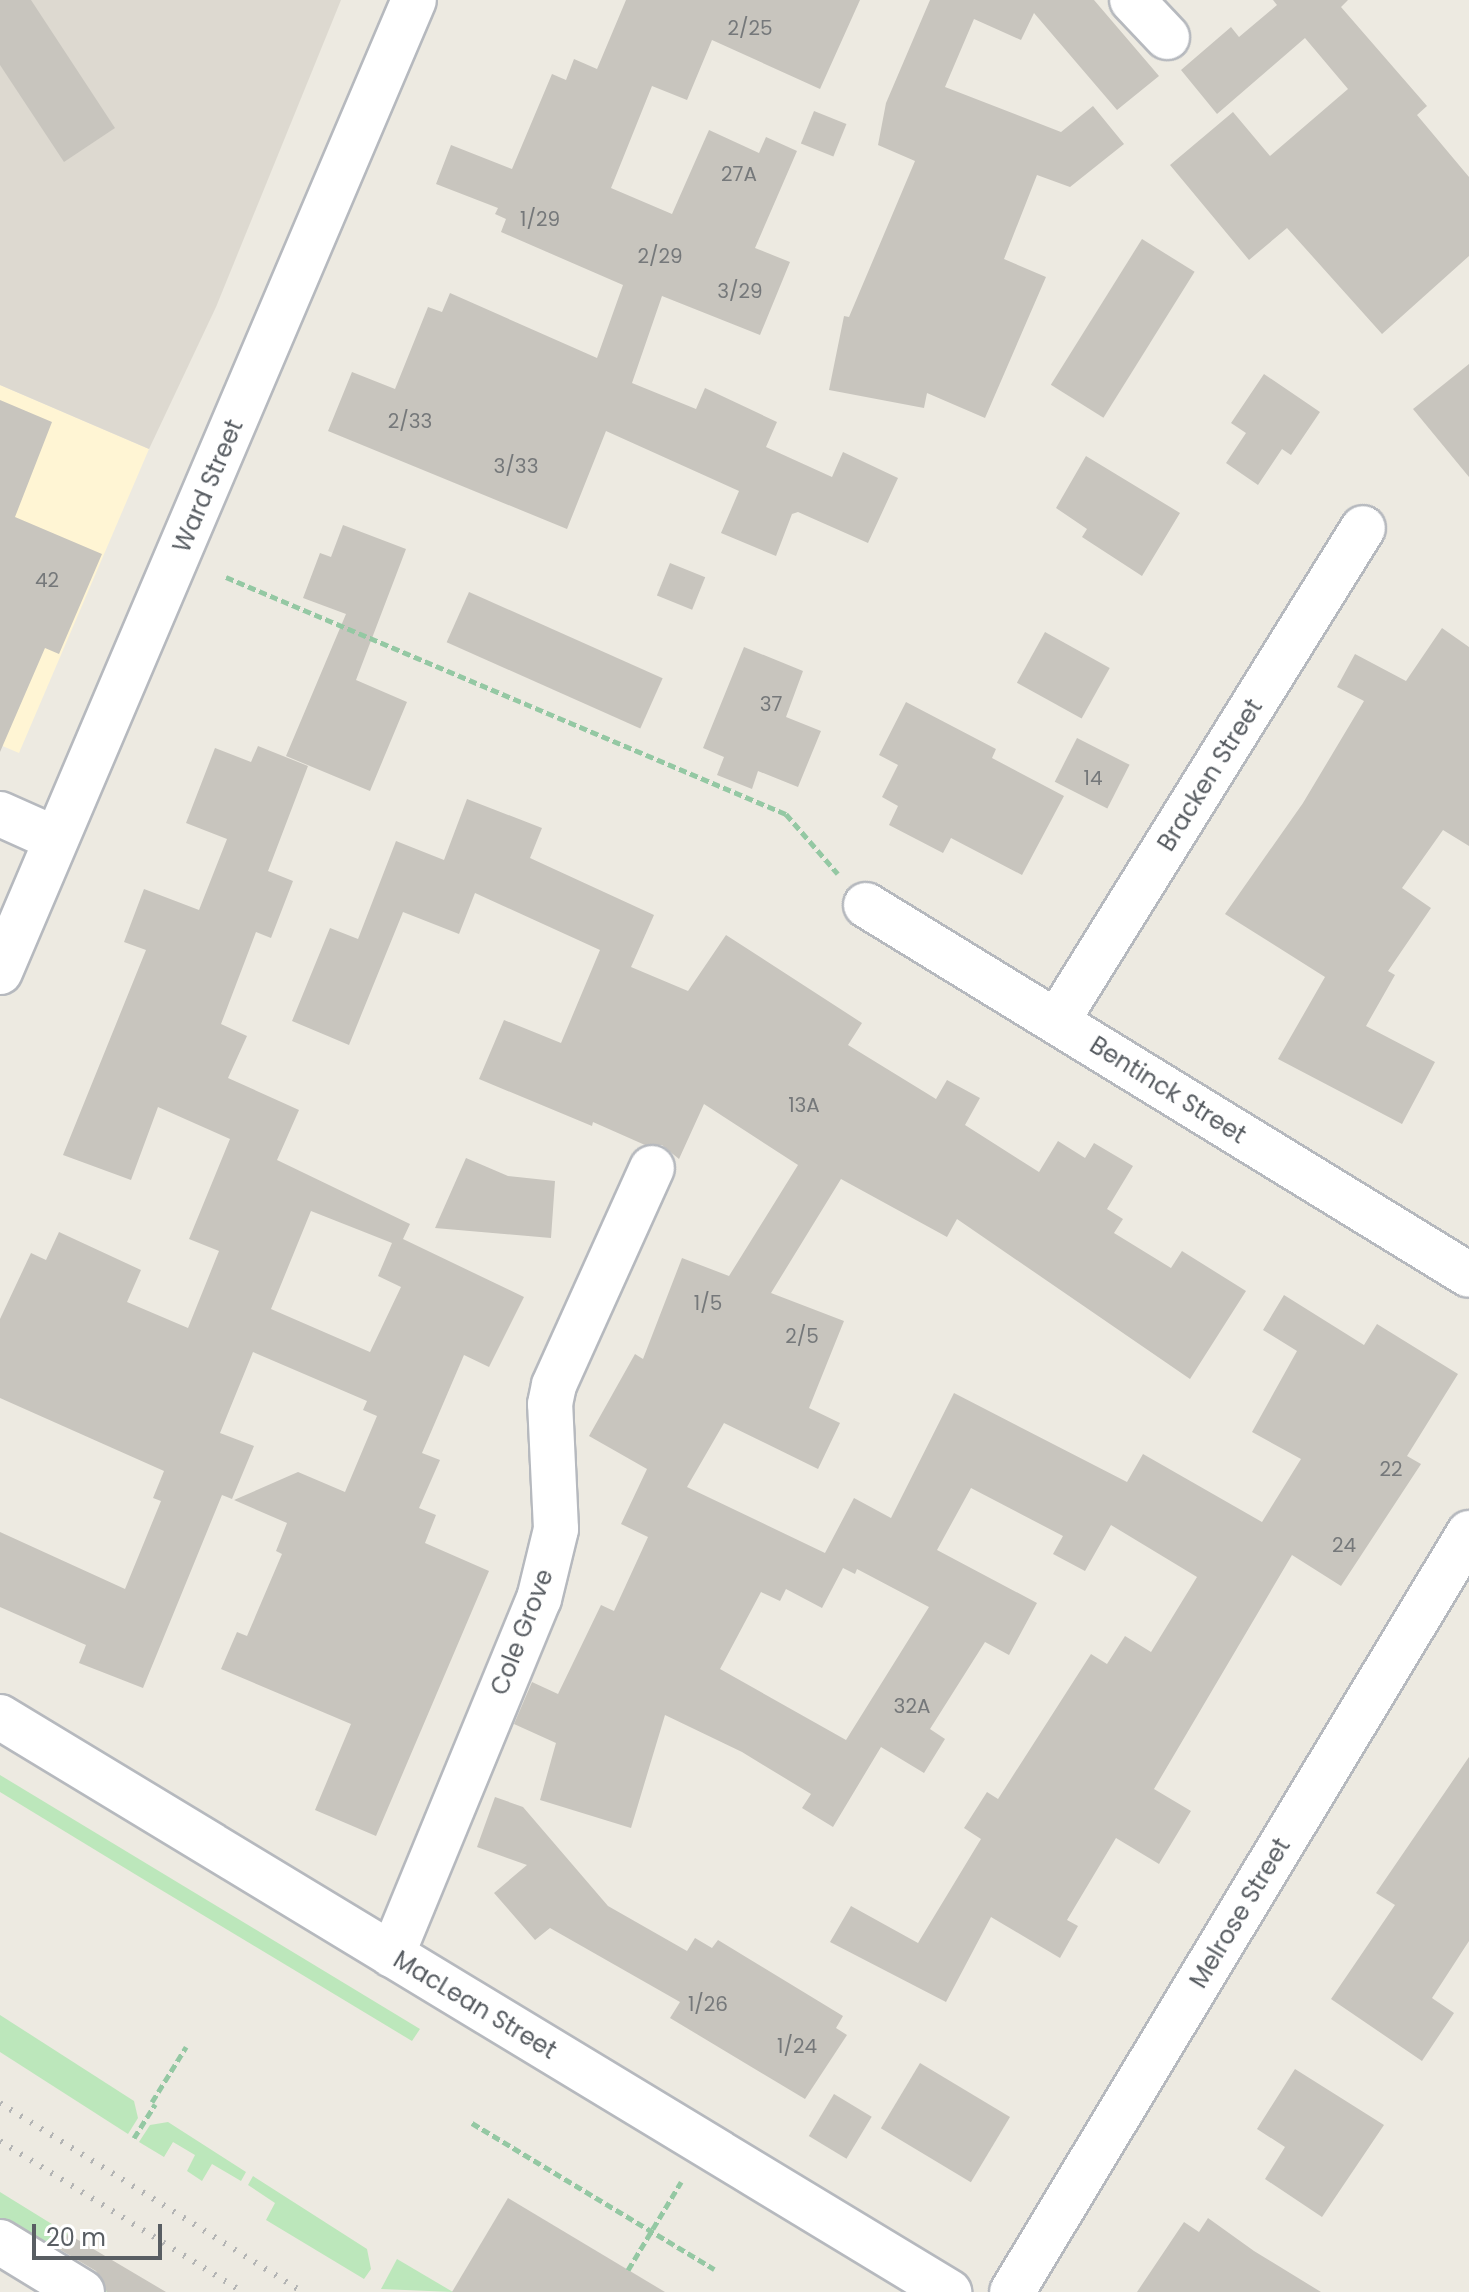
<!DOCTYPE html>
<style>
body{margin:0}
#map{position:relative;width:1469px;height:2292px;overflow:hidden;background:#edeae1;font-family:Poppins,sans-serif}
div>[style]{position:absolute}
[style*='--x']{left:calc(var(--x)*1px);top:calc(var(--y)*1px);width:calc(var(--w)*1px);rotate:calc(var(--a)*1deg)}
.commercial>*{inset:0;background:#fff5d4}
.education>*{inset:0;background:#ddd9d0}
.green>*{inset:0;background:#bce7bb}
.building>*{inset:0;background:#c8c5be;transform-origin:0 0}
.path>*{height:5px;margin-top:-2.5px;transform-origin:0;background:repeating-linear-gradient(90deg,#94c8a3 0 8px,transparent 0 12px)}
.roads{filter:drop-shadow(2px 0 #b6b9be) drop-shadow(-2px 0 #b6b9be) drop-shadow(0 2px #b6b9be) drop-shadow(0 -2px #b6b9be)}
.minor>*{height:44px;margin:-22px;padding:0 22px;transform-origin:22px;border-radius:22px;background:#fff}
.rail>*{height:6px;margin-top:-3px;transform-origin:0;background:repeating-linear-gradient(90deg,#b3b4b4 0 2px,transparent 0 12px)}
span{translate:-50% -50%;white-space:nowrap;text-align:center;line-height:1.15;-webkit-text-stroke:6px #fff;paint-order:stroke}
.number-label{font-size:20px;color:#75787a}
.number-label span{-webkit-text-stroke-width:0}
.street-label{font-size:24px;color:#595e63}
.scale{position:absolute;left:32px;top:2224px;width:130px;height:36px;box-sizing:border-box;border:4px solid #595e63;border-top:0;padding-left:10px;font-size:24px;line-height:28px;white-space:nowrap;color:#595e63;-webkit-text-stroke:6px #fff;paint-order:stroke}
</style>
<div id="map">
<div class="commercial">
<div style="clip-path:polygon(0 385px,149px 449px,19px 753px,0 745px)"></div>
</div>
<div class="education">
<div style="clip-path:polygon(0 0,341px 0,216px 307px,149px 449px,0 385px)"></div>
</div>
<div class="green">
<div style="clip-path:polygon(0 1775px,420px 2029px,412px 2041px,138px 1876px,0 1792px)"></div>
<div style="clip-path:polygon(0 2015px,134px 2101px,138px 2118px,128px 2134px,0 2052px)"></div>
<div style="clip-path:polygon(168px 2122px,246px 2172px,241px 2181px,212px 2164px,202px 2181px,187px 2171px,195px 2155px,173px 2142px,164px 2157px,139px 2142px,150px 2125px)"></div>
<div style="clip-path:polygon(253px 2176px,367px 2249px,371px 2269px,364px 2279px,266px 2220px,275px 2203px,248px 2185px)"></div>
<div style="clip-path:polygon(0 2192px,68px 2234px,58px 2252px,123px 2292px,107px 2292px,0 2225px)"></div>
<div style="clip-path:polygon(397px 2259px,453px 2292px,381px 2289px)"></div>
</div>
<div class="building">
<div style="clip-path:polygon(0 0,31px 0,115px 128px,64px 162px,0 65px)"></div>
<div style="clip-path:polygon(626px 0,860px 0,820px 89px,712px 40px,687px 100px,652px 86px,611px 188px,672px 214px,709px 130px,759px 153px,766px 137px,797px 151px,755px 248px,790px 262px,760px 335px,662px 296px,632px 383px,696px 409px,705px 388px,777px 422px,766px 447px,832px 477px,843px 452px,898px 478px,868px 543px,798px 512px,792px 514px,776px 556px,721px 533px,739px 491px,606px 431px,567px 529px,328px 431px,352px 372px,395px 389px,428px 307px,442px 312px,450px 293px,597px 358px,623px 285px,501px 232px,506px 219px,495px 214px,498px 208px,436px 184px,451px 145px,512px 169px,552px 74px,566px 80px,574px 59px,597px 69px)"></div>
<div style="clip-path:polygon(930px 0,1094px 0,1159px 76px,1117px 110px,1034px 13px,1021px 40px,974px 19px,945px 87px,1061px 132px,1093px 106px,1124px 144px,1070px 187px,1037px 175px,1004px 259px,1046px 277px,985px 418px,927px 393px,924px 408px,829px 390px,844px 316px,849px 317px,915px 161px,878px 145px,886px 103px)"></div>
<div style="clip-path:polygon(1273px 0,1348px 0,1341px 7px,1427px 106px,1417px 115px,1469px 177px,1469px 256px,1382px 334px,1287px 228px,1249px 260px,1170px 165px,1233px 112px,1270px 156px,1348px 89px,1305px 38px,1217px 114px,1181px 70px,1231px 27px,1239px 37px,1277px 5px)"></div>
<div style="left:814px;top:111px;width:35px;height:35px;rotate:22deg"></div>
<div style="left:1142px;top:239px;width:62px;height:172px;rotate:32deg"></div>
<div style="clip-path:polygon(1469px 364px,1469px 477px,1413px 409px)"></div>
<div style="clip-path:polygon(1264px 374px,1320px 412px,1291px 455px,1282px 449px,1258px 485px,1226px 463px,1246px 433px,1231px 423px)"></div>
<div style="clip-path:polygon(0 400px,52px 422px,15px 517px,102px 554px,59px 654px,45px 648px,0 752px)"></div>
<div style="clip-path:polygon(1086px 456px,1180px 513px,1142px 576px,1082px 537px,1087px 529px,1056px 508px)"></div>
<div style="clip-path:polygon(343px 525px,406px 549px,356px 680px,407px 702px,370px 791px,286px 756px,346px 614px,303px 598px,320px 553px,331px 557px)"></div>
<div style="left:670px;top:563px;width:38px;height:35px;rotate:22deg"></div>
<div style="left:469px;top:592px;width:212px;height:55px;rotate:24deg"></div>
<div style="clip-path:polygon(1442px 628px,1469px 647px,1469px 846px,1443px 830px,1402px 888px,1431px 908px,1388px 971px,1395px 975px,1366px 1026px,1435px 1062px,1402px 1124px,1278px 1059px,1325px 977px,1225px 914px,1303px 803px,1364px 701px,1337px 687px,1355px 654px,1406px 681px)"></div>
<div style="left:1045px;top:632px;width:74px;height:58px;rotate:29deg"></div>
<div style="clip-path:polygon(744px 647px,803px 671px,786px 717px,821px 731px,798px 787px,758px 771px,752px 789px,717px 775px,724px 757px,703px 748px)"></div>
<div style="clip-path:polygon(906px 702px,996px 749px,992px 758px,1064px 796px,1022px 875px,951px 838px,943px 853px,889px 825px,898px 806px,882px 797px,898px 765px,879px 755px)"></div>
<div style="left:1077px;top:738px;width:59px;height:49px;rotate:27deg"></div>
<div style="clip-path:polygon(evenodd,258px 746px,308px 766px,268px 871px,293px 881px,271px 938px,256px 932px,221px 1024px,247px 1036px,228px 1078px,299px 1110px,277px 1160px,410px 1224px,403px 1239px,524px 1297px,489px 1367px,464px 1355px,422px 1453px,440px 1460px,419px 1508px,436px 1515px,425px 1543px,489px 1571px,376px 1836px,315px 1810px,351px 1724px,221px 1669px,237px 1632px,247px 1636px,282px 1554px,276px 1551px,287px 1523px,234px 1500px,298px 1472px,345px 1492px,377px 1416px,363px 1410px,367px 1401px,253px 1352px,220px 1433px,254px 1446px,232px 1499px,222px 1495px,143px 1688px,79px 1663px,86px 1645px,0 1607px,0 1532px,125px 1589px,161px 1501px,153px 1498px,164px 1471px,0 1398px,0 1319px,31px 1253px,46px 1260px,59px 1232px,141px 1270px,127px 1302px,188px 1328px,219px 1251px,189px 1239px,230px 1139px,158px 1107px,131px 1180px,63px 1155px,146px 950px,124px 942px,144px 889px,199px 910px,227px 839px,186px 823px,215px 748px,251px 762px,258px 746px,311px 1211px,392px 1243px,378px 1276px,401px 1287px,370px 1352px,271px 1309px,311px 1211px)"></div>
<div style="clip-path:polygon(evenodd,467px 799px,542px 828px,530px 858px,654px 915px,631px 967px,688px 991px,726px 935px,862px 1023px,848px 1045px,936px 1099px,947px 1080px,980px 1098px,965px 1125px,1039px 1172px,1058px 1141px,1085px 1158px,1094px 1143px,1133px 1166px,1107px 1209px,1123px 1219px,1114px 1233px,1171px 1268px,1182px 1251px,1246px 1291px,1190px 1379px,957px 1219px,947px 1237px,841px 1179px,771px 1293px,844px 1321px,809px 1408px,840px 1423px,818px 1469px,724px 1423px,687px 1487px,825px 1553px,854px 1498px,891px 1518px,954px 1393px,1127px 1482px,1143px 1454px,1262px 1522px,1301px 1459px,1252px 1432px,1297px 1351px,1263px 1330px,1284px 1295px,1364px 1345px,1377px 1324px,1458px 1374px,1407px 1456px,1421px 1464px,1341px 1586px,1292px 1555px,1154px 1789px,1191px 1811px,1159px 1864px,1116px 1838px,1067px 1920px,1078px 1926px,1060px 1958px,991px 1917px,946px 2002px,830px 1942px,851px 1906px,918px 1943px,981px 1839px,964px 1828px,987px 1792px,998px 1799px,1091px 1654px,1107px 1664px,1125px 1636px,1151px 1652px,1197px 1577px,1111px 1525px,1085px 1571px,1053px 1554px,1063px 1536px,971px 1488px,937px 1550px,1037px 1603px,1009px 1655px,985px 1642px,930px 1729px,945px 1739px,924px 1773px,881px 1747px,833px 1827px,802px 1808px,811px 1794px,742px 1752px,665px 1715px,631px 1828px,540px 1800px,556px 1743px,514px 1724px,532px 1682px,558px 1694px,601px 1605px,614px 1611px,648px 1537px,621px 1524px,647px 1469px,589px 1436px,635px 1354px,643px 1359px,682px 1258px,729px 1276px,798px 1165px,704px 1104px,679px 1159px,662px 1145px,645px 1145px,593px 1122px,592px 1126px,479px 1079px,504px 1020px,561px 1043px,600px 950px,475px 893px,459px 934px,403px 912px,349px 1045px,292px 1021px,330px 928px,358px 939px,396px 841px,444px 860px,467px 799px,843px 1568px,855px 1574px,857px 1569px,929px 1607px,846px 1740px,720px 1669px,761px 1592px,780px 1601px,786px 1589px,822px 1608px,843px 1568px)"></div>
<div style="clip-path:polygon(466px 1158px,508px 1176px,555px 1181px,551px 1238px,435px 1228px)"></div>
<div style="clip-path:polygon(1469px 1757px,1469px 1941px,1432px 1998px,1454px 2013px,1422px 2061px,1331px 1999px,1395px 1905px,1376px 1893px)"></div>
<div style="clip-path:polygon(495px 1797px,523px 1807px,608px 1906px,687px 1951px,695px 1938px,712px 1948px,718px 1940px,843px 2016px,836px 2028px,847px 2035px,805px 2099px,670px 2018px,680px 2002px,550px 1928px,535px 1940px,494px 1893px,527px 1865px,477px 1847px)"></div>
<div style="left:920px;top:2063px;width:105px;height:76px;rotate:31deg"></div>
<div style="clip-path:polygon(1295px 2069px,1384px 2125px,1322px 2217px,1265px 2179px,1285px 2147px,1257px 2129px)"></div>
<div style="left:834px;top:2094px;width:44px;height:49px;rotate:31deg"></div>
<div style="clip-path:polygon(508px 2198px,665px 2292px,452px 2292px)"></div>
<div style="clip-path:polygon(1208px 2218px,1254px 2251px,1321px 2292px,1137px 2292px,1184px 2222px,1199px 2232px)"></div>
<div style="clip-path:polygon(68px 2234px,166px 2292px,107px 2292px,96px 2271px,59px 2249px)"></div>
</div>
<div class="path">
<div style="--x:226;--y:577;--w:608;--a:22.94"></div>
<div style="--x:786;--y:814;--w:79;--a:49.1"></div>
<div style="--x:152;--y:2102;--w:65;--a:-58.3"></div>
<div style="--x:472;--y:2123;--w:283;--a:31.1"></div>
<div style="--x:134;--y:2138;--w:40;--a:-58"></div>
<div style="--x:628;--y:2270;--w:103;--a:-58.9"></div>
</div>
<div class="roads">
<div class="minor">
<div style="--x:1132;--y:0;--w:51;--a:46.6"></div>
<div style="--x:0;--y:814;--w:61;--a:24.1"></div>
<div style="--x:866;--y:905;--w:707;--a:31.53"></div>
<div style="--x:0;--y:972;--w:1056;--a:-66.93"></div>
<div style="--x:1057;--y:1021;--w:580;--a:-58.17"></div>
<div style="--x:0;--y:1717;--w:1110;--a:31.21"></div>
<div style="--x:392;--y:1955;--w:385;--a:-67.6"></div>
<div style="--x:539;--y:1599;--w:72;--a:-76.3"></div>
<div style="--x:556;--y:1529;--w:125;--a:-92.7"></div>
<div style="--x:550;--y:1404;--w:19;--a:-78"></div>
<div style="--x:554;--y:1385;--w:238;--a:-65.7"></div>
<div style="--x:0;--y:2242;--w:96;--a:31.4"></div>
<div style="--x:1012;--y:2292;--w:886;--a:-58.95"></div>
</div>
</div>
<div class="rail">
<div style="--x:0;--y:2103;--w:356;--a:32"></div>
<div style="--x:0;--y:2141;--w:286;--a:31.9"></div>
</div>
<div class="number-label">
<span style="left:750px;top:28px">2/25</span>
<span style="left:739px;top:174px">27A</span>
<span style="left:540px;top:219px">1/29</span>
<span style="left:660px;top:256px">2/29</span>
<span style="left:740px;top:291px">3/29</span>
<span style="left:410px;top:421px">2/33</span>
<span style="left:516px;top:466px">3/33</span>
<span style="left:47px;top:580px">42</span>
<span style="left:771px;top:704px">37</span>
<span style="left:1093px;top:778px">14</span>
<span style="left:804px;top:1105px">13A</span>
<span style="left:708px;top:1303px">1/5</span>
<span style="left:802px;top:1336px">2/5</span>
<span style="left:1391px;top:1469px">22</span>
<span style="left:1344px;top:1545px">24</span>
<span style="left:912px;top:1706px">32A</span>
<span style="left:708px;top:2004px">1/26</span>
<span style="left:797px;top:2046px">1/24</span>
</div>
<div class="street-label">
<span style="left:208px;top:486px;rotate:-67deg">Ward Street</span>
<span style="left:1210px;top:775px;rotate:-58deg">Bracken Street</span>
<span style="left:1168px;top:1090px;rotate:32deg">Bentinck Street</span>
<span style="left:522px;top:1632px;rotate:-69deg">Cole Grove</span>
<span style="left:1240px;top:1913px;rotate:-59deg">Melrose Street</span>
<span style="left:475px;top:2005px;rotate:31deg">MacLean Street</span>
</div>
<div class="scale">20 m</div>
</div>
